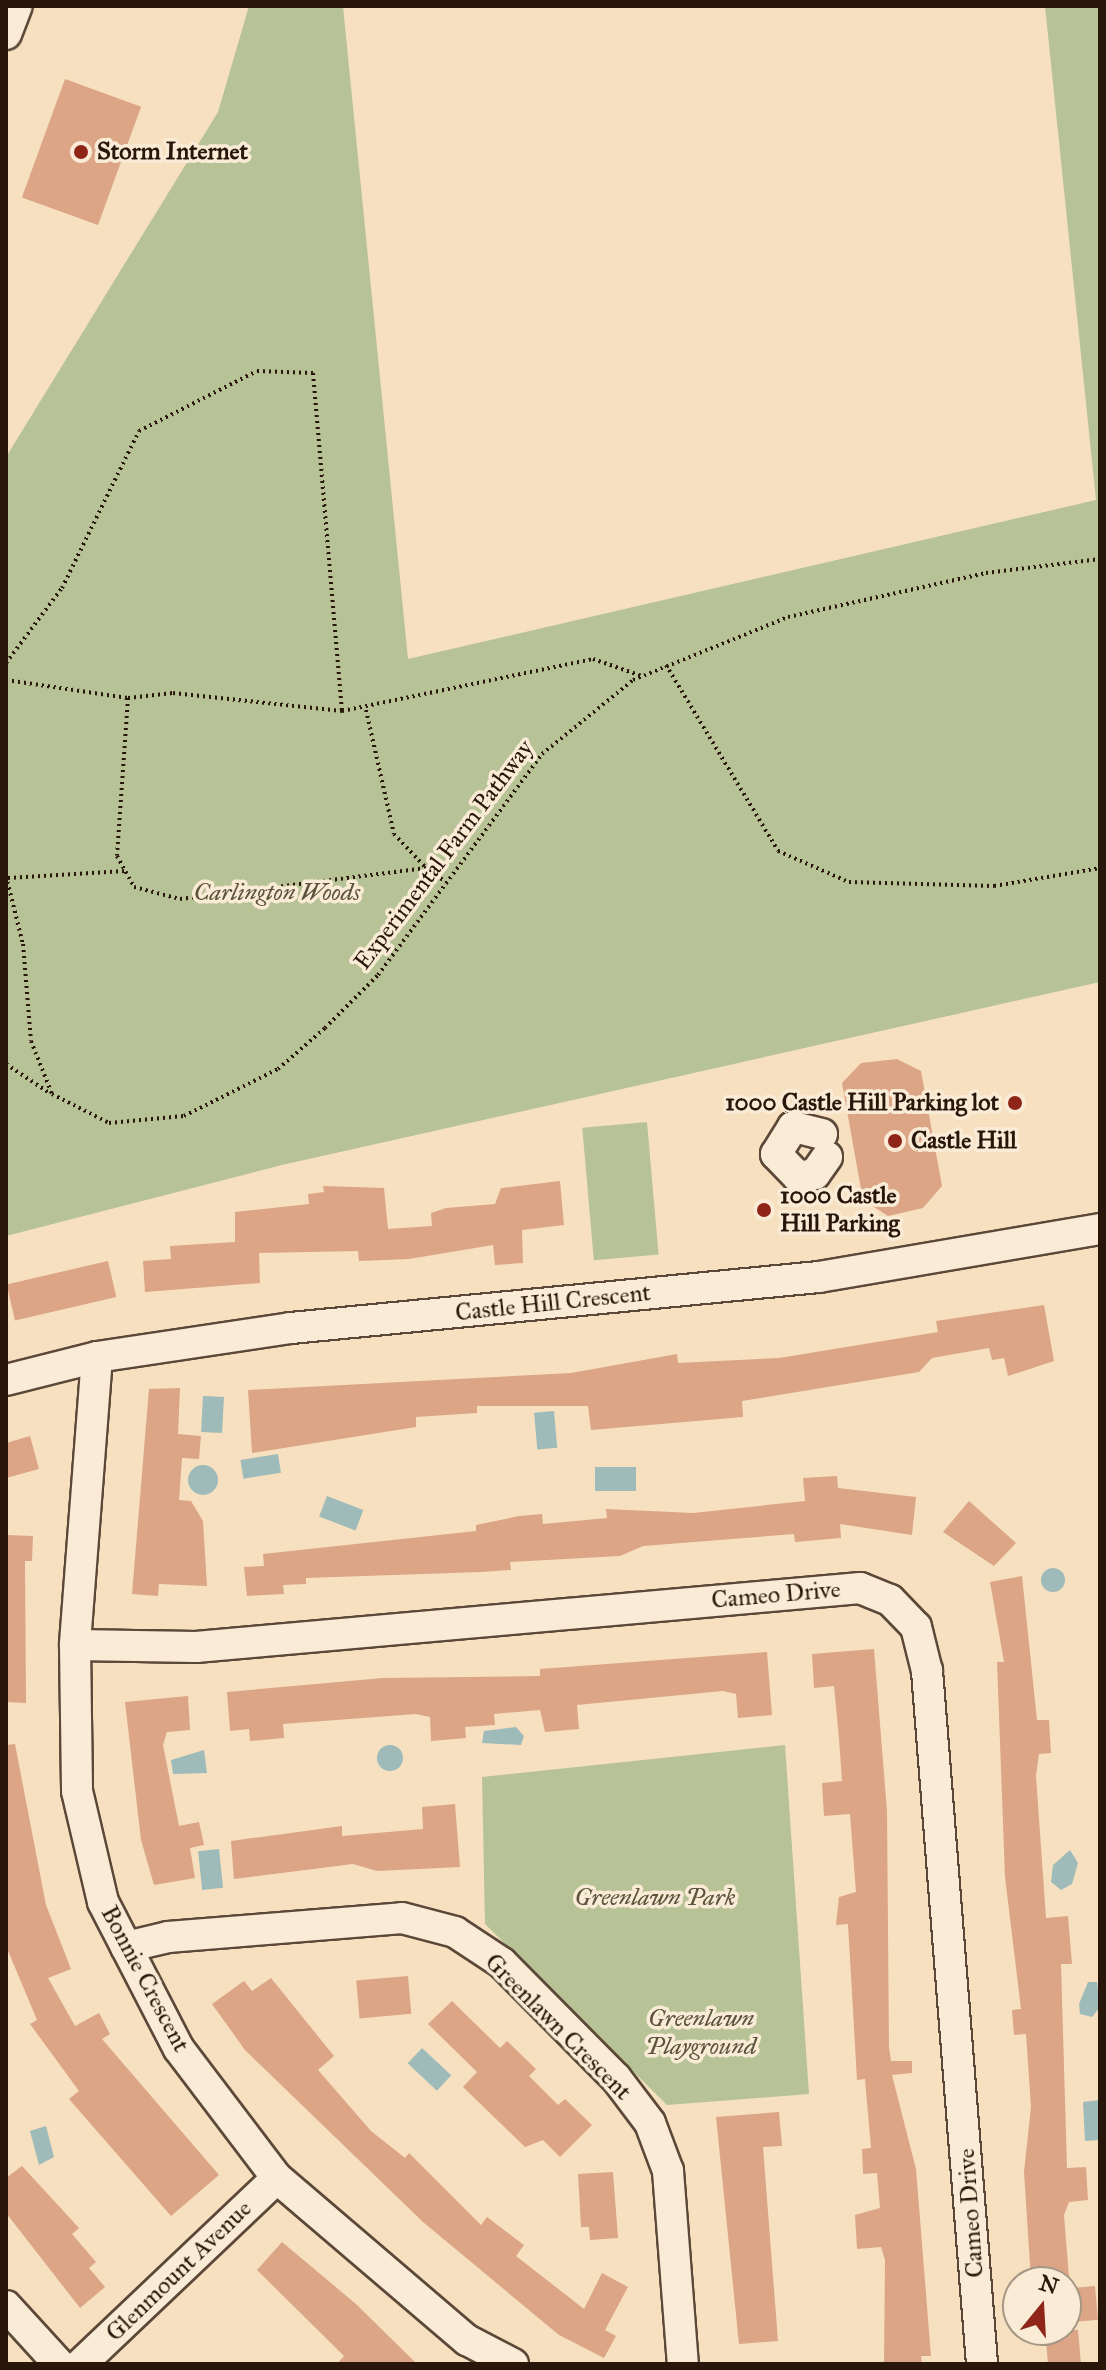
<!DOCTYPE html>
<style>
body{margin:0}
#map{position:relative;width:1106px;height:2370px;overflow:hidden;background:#f6e0c0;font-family:"IM FELL Great Primer",serif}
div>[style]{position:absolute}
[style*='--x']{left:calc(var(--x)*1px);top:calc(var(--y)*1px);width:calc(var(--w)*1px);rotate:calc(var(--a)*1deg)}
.green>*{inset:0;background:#b7c396;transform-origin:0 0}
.water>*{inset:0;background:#9ebbb9;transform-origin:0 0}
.round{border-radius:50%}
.building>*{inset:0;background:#dba586;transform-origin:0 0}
.path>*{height:4px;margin-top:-2px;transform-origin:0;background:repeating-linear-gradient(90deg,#29160a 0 2px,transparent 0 6px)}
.roads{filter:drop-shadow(2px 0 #5c4838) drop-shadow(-2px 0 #5c4838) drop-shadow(0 2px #5c4838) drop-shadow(0 -2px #5c4838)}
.minor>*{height:30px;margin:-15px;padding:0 15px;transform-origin:15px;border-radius:15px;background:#f9ebd6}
.dots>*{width:22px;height:22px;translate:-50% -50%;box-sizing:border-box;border:4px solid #f9ebd6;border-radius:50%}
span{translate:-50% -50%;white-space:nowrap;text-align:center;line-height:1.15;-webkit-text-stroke:7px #f9ebd6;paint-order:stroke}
.poi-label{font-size:24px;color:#29160a;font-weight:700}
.left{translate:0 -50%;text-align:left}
.right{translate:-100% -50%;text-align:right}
.street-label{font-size:24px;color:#29160a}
.park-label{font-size:24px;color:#5b533b;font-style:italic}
.frame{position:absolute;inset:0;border:8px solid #29160a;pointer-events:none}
.north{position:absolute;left:1002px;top:2266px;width:80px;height:80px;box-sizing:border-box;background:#f9ebd6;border:2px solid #a69684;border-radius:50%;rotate:18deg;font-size:22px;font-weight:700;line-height:32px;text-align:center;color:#29160a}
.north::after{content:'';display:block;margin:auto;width:28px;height:36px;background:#8f2418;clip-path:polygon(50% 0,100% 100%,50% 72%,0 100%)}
</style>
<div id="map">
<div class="green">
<div style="clip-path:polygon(249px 6px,343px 6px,408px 659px,1096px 500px,1045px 6px,1100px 6px,1100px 982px,282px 1165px,6px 1236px,6px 457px,218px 112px)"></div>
<div style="left:647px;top:1122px;width:133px;height:65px;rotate:85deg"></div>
<div style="clip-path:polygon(785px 1745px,809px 2094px,667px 2105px,485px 1924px,482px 1777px)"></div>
</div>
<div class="water">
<div style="left:203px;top:1396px;width:21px;height:36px;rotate:3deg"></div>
<div style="left:554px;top:1411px;width:37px;height:20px;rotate:85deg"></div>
<div style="left:278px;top:1454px;width:19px;height:38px;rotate:81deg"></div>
<div class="round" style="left:188px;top:1465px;width:30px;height:30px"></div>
<div style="left:595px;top:1467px;width:41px;height:24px"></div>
<div style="left:327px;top:1496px;width:39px;height:22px;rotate:21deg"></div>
<div class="round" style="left:1041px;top:1568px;width:24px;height:24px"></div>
<div style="clip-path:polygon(516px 1727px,524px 1736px,521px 1745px,482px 1743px,484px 1731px)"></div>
<div class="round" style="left:377px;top:1745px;width:26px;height:26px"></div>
<div style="clip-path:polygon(204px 1750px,207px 1773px,173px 1774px,171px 1760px)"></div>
<div style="left:219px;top:1849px;width:39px;height:21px;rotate:84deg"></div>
<div style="clip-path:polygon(1070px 1850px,1078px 1863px,1072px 1884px,1061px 1890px,1051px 1882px,1053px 1865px)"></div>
<div style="clip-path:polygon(1088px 1982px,1097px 1982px,1100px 2007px,1092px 2017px,1080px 2014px,1079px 2004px)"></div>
<div style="left:422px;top:2048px;width:40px;height:21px;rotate:43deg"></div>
<div style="clip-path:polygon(1100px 2100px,1100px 2140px,1085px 2141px,1083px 2102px)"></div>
<div style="clip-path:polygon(46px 2126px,54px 2157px,39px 2165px,30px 2131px)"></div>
</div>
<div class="building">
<div style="left:65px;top:79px;width:81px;height:126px;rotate:20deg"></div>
<div style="clip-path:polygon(897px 1059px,921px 1071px,942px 1186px,923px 1208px,888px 1216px,863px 1200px,842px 1083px,861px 1063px)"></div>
<div style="clip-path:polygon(560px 1181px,564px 1225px,522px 1230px,523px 1263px,495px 1265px,493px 1245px,409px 1259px,359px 1261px,358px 1251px,259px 1253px,260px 1283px,145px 1292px,143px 1261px,171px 1259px,170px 1246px,235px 1242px,235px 1212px,309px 1204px,308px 1194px,324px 1192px,323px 1186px,384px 1188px,388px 1229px,432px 1226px,431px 1213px,446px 1208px,495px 1204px,501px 1188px)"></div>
<div style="left:108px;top:1261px;width:37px;height:104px;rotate:77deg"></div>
<div style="clip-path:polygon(1044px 1305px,1054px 1361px,1008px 1376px,1004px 1358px,992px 1360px,989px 1348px,932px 1358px,919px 1372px,742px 1401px,743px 1417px,591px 1430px,588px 1406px,477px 1406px,477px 1413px,416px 1417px,416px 1427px,252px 1453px,248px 1390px,571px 1373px,677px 1354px,678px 1363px,779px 1358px,938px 1332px,936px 1321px)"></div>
<div style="clip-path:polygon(180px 1388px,178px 1434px,201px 1436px,199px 1459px,182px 1458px,179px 1500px,191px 1501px,203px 1521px,207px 1586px,159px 1584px,158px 1596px,132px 1594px,149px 1389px)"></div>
<div style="clip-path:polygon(30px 1436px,39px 1469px,6px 1478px,6px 1443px)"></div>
<div style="clip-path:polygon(837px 1476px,838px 1488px,916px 1497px,912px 1535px,840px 1524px,841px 1538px,795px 1542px,794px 1534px,643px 1546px,620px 1556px,510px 1562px,511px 1570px,481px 1572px,306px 1578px,306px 1584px,283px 1585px,284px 1594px,247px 1596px,244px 1567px,264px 1566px,263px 1554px,476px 1531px,476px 1525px,519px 1516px,542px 1514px,543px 1524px,607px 1518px,606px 1509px,693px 1513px,805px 1501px,803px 1478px)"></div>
<div style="clip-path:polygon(969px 1501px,1016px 1543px,994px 1566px,943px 1532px)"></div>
<div style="clip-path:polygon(7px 1535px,33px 1536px,32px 1561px,25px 1561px,26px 1703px,6px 1702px)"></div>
<div style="clip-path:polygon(1022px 1576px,1037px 1720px,1049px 1720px,1051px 1753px,1039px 1754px,1036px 1776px,1046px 1918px,1068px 1916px,1072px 1964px,1061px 1964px,1067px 2168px,1086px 2167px,1088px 2200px,1069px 2202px,1064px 2215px,1069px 2277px,1031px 2280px,1024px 2172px,1031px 2107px,1026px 2034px,1014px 2035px,1012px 2010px,1021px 2009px,1005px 1877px,997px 1662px,1004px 1662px,990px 1582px)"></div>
<div style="clip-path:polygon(874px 1649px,887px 1811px,889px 2047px,891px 2061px,912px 2061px,912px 2073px,892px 2075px,916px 2169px,931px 2356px,921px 2356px,922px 2364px,884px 2364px,885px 2260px,881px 2247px,857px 2249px,855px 2215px,880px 2208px,877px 2173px,863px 2174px,862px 2149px,871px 2148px,865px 2079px,857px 2080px,848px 1924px,836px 1925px,839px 1897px,856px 1892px,850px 1814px,824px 1816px,822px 1783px,842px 1781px,839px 1739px,834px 1686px,814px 1688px,812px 1654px)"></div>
<div style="clip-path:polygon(767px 1652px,772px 1715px,738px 1718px,736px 1694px,723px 1691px,577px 1705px,579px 1729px,545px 1732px,540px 1710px,494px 1714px,495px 1725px,465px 1727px,466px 1738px,431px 1741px,430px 1717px,416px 1714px,283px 1724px,284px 1738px,250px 1741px,249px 1729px,230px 1731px,227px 1692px,383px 1678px,540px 1676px,540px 1669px)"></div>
<div style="clip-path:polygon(188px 1696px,190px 1730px,167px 1732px,163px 1745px,179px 1826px,199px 1822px,204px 1845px,190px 1848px,195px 1878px,154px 1885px,141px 1840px,125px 1702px)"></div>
<div style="clip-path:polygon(15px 1744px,46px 1905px,71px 1969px,48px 1978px,75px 2026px,99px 2013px,110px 2034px,102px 2039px,219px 2175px,171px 2216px,69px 2099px,79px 2091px,30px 2024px,37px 2020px,6px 1946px,6px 1745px)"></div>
<div style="clip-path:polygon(455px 1804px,460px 1867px,377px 1871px,353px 1864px,234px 1879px,231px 1841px,342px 1826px,342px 1836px,423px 1829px,422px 1807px)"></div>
<div style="left:408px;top:1976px;width:38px;height:52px;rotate:85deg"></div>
<div style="clip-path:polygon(271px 1978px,334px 2056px,318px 2070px,371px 2131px,405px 2158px,409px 2153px,481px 2225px,487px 2217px,524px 2245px,516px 2256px,584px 2309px,602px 2273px,628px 2287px,605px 2330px,616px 2336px,604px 2358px,559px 2335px,423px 2222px,245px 2050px,212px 2004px,244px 1981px,252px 1991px)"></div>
<div style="clip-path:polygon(452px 2001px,500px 2048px,507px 2041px,536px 2069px,529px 2076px,558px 2105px,565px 2099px,592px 2125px,560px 2157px,543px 2140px,525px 2147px,463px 2087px,477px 2072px,428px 2024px)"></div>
<div style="clip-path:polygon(779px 2112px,782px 2146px,763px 2147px,778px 2341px,739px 2344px,716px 2117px)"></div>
<div style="clip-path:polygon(22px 2166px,79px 2228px,72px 2234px,96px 2262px,89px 2268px,105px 2287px,80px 2308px,6px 2213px,6px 2178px)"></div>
<div style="clip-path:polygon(613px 2172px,618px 2238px,590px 2240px,589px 2227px,581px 2227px,578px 2174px)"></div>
<div style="clip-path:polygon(282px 2242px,356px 2304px,417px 2364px,337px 2364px,344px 2356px,257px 2270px)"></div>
<div style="left:1095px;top:2286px;width:34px;height:29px;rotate:85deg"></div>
<div style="clip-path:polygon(1045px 2330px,1078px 2330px,1081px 2364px,1048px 2364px)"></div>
</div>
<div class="path">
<div style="--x:6;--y:663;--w:94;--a:-53.3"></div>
<div style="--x:62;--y:588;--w:175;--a:-63.9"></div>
<div style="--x:139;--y:431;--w:132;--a:-27"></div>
<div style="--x:257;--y:371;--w:56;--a:2"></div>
<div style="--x:313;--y:373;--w:339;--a:85.1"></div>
<div style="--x:342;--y:711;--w:256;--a:-11.7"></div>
<div style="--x:593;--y:659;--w:52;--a:19.1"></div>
<div style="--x:666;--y:665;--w:217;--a:58.9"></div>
<div style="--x:778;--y:851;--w:77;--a:23.6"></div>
<div style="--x:849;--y:882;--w:145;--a:1.6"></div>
<div style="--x:994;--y:886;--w:108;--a:-9.6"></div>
<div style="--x:6;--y:680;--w:123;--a:8.4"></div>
<div style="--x:128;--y:698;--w:45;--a:-6.3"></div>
<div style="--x:173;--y:693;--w:170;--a:6.1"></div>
<div style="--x:128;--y:698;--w:158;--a:94"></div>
<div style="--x:117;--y:856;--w:35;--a:61"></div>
<div style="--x:134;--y:887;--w:48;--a:14.6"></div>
<div style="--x:180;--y:899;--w:248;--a:-7.2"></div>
<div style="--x:426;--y:868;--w:24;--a:35"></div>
<div style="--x:366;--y:710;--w:127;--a:77.3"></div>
<div style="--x:394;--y:834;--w:47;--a:46.7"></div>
<div style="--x:6;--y:876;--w:70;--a:76"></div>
<div style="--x:23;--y:944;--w:97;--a:85.3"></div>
<div style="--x:31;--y:1041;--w:57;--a:68.4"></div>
<div style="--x:52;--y:1094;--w:64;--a:27"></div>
<div style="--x:109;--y:1123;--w:75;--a:-5.3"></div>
<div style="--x:184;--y:1116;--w:105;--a:-26.6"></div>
<div style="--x:278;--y:1069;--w:62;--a:-41.1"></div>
<div style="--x:325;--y:1028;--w:75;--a:-45"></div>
<div style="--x:378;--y:975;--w:275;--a:-53.4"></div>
<div style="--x:542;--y:754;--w:117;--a:-39.1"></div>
<div style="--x:633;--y:680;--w:167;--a:-22.1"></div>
<div style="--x:788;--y:617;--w:203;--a:-12.5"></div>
<div style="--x:986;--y:573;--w:115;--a:-7"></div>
<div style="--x:8;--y:878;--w:117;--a:-3.4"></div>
<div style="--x:6;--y:1064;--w:54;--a:33.7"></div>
</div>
<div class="roads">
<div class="minor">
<div style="--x:6;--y:34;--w:30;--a:-69"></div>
<div style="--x:822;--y:1134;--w:30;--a:-166"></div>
<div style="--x:793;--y:1127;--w:32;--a:122"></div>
<div style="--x:776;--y:1154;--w:32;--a:46"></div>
<div style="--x:798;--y:1177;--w:17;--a:-10"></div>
<div style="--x:815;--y:1174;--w:21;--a:-55"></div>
<div style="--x:97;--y:1357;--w:289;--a:94.4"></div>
<div style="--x:75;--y:1645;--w:146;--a:89.2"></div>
<div style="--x:77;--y:1791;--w:114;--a:76.8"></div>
<div style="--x:103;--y:1902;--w:165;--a:62.7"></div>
<div style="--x:179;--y:2049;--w:162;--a:52.8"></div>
<div style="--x:277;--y:2178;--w:250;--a:40.5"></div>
<div style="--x:467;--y:2340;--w:52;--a:27.6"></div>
<div style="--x:6;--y:1380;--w:94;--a:-14.2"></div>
<div style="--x:97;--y:1357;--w:196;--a:-8.5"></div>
<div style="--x:291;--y:1328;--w:530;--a:-5.52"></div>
<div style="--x:819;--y:1277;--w:285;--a:-9.7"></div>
<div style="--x:75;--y:1645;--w:121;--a:0.9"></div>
<div style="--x:196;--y:1647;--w:667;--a:-5.08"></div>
<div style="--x:860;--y:1588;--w:32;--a:22"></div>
<div style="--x:890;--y:1600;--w:37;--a:46"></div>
<div style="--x:916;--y:1627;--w:45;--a:76"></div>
<div style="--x:927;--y:1671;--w:695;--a:85.46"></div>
<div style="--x:126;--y:1947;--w:43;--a:-13.4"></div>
<div style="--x:168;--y:1937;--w:235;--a:-4.6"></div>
<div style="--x:402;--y:1918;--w:55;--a:14.8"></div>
<div style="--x:455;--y:1932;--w:56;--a:33.4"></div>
<div style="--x:502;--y:1963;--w:162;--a:45.3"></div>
<div style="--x:616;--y:2078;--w:56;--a:52.9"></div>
<div style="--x:650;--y:2123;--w:51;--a:69.4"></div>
<div style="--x:668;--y:2171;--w:194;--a:85.6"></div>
<div style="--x:6;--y:2306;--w:79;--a:47.6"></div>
<div style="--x:81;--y:2364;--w:270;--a:-43.5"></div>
</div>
</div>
<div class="dots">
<div style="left:81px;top:152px;background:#8f2418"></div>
<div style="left:1015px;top:1103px;background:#8f2418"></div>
<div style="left:895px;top:1141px;background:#8f2418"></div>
<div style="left:764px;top:1210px;background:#8f2418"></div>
</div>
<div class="poi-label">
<span class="left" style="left:97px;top:152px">Storm Internet</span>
<span class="right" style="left:999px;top:1103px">1000 Castle Hill Parking lot</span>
<span class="left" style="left:911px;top:1141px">Castle Hill</span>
<span class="left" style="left:780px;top:1210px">1000 Castle<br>Hill Parking</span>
</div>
<div class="street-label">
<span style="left:444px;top:855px;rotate:-53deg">Experimental Farm Pathway</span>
<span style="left:553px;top:1303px;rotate:-6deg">Castle Hill Crescent</span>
<span style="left:776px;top:1595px;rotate:-5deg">Cameo Drive</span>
<span style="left:145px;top:1979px;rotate:62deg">Bonnie Crescent</span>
<span style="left:558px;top:2027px;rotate:45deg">Greenlawn Crescent</span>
<span style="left:971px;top:2213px;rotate:-94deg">Cameo Drive</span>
<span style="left:179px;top:2271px;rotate:-44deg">Glenmount Avenue</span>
</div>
<div class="park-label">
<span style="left:277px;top:893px">Carlington Woods</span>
<span style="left:655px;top:1898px">Greenlawn Park</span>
<span style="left:701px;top:2033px">Greenlawn<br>Playground</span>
</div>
<div class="frame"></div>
<div class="north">N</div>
</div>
